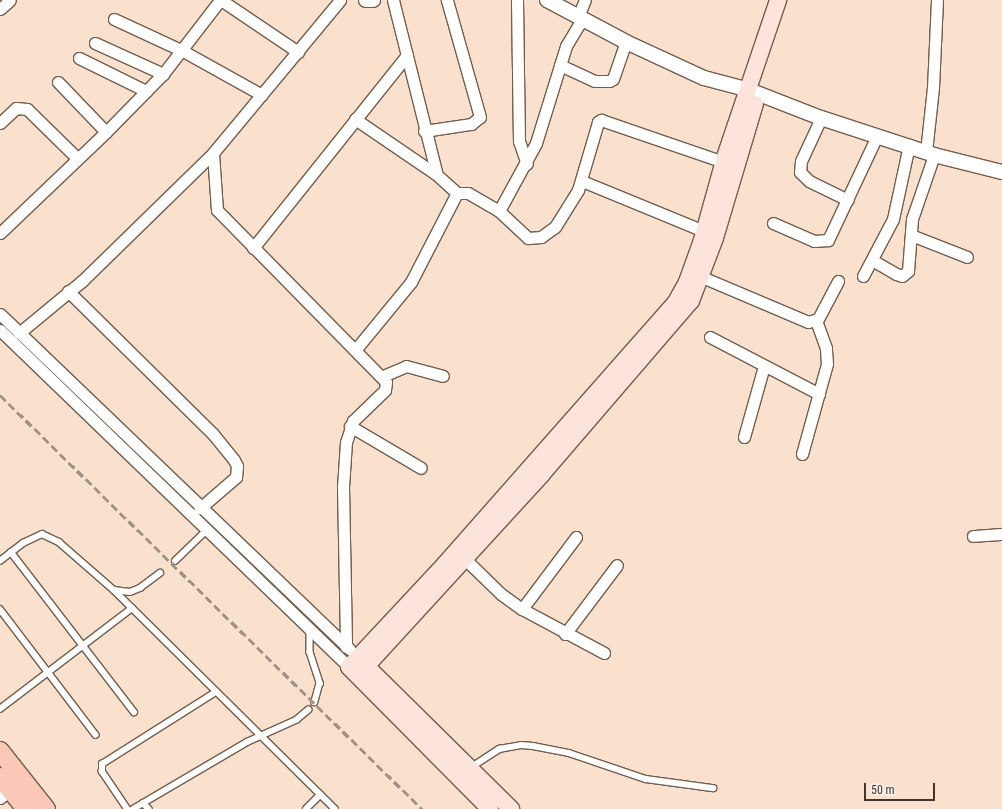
<!DOCTYPE html>
<style>
body{margin:0}
#map{position:relative;width:1002px;height:809px;overflow:hidden;background:#fae1ce;font-family:"Roboto Condensed",sans-serif}
div>[style]{position:absolute}
[style*='--x']{left:calc(var(--x)*1px);top:calc(var(--y)*1px);width:calc(var(--w)*1px);rotate:calc(var(--a)*1deg)}
.roads{filter:drop-shadow(1px 0 #735e4d) drop-shadow(-1px 0 #735e4d) drop-shadow(0 1px #735e4d) drop-shadow(0 -1px #735e4d)}
.service>*{height:5.5px;margin:-2.75px;padding:0 2.75px;transform-origin:2.75px;border-radius:2.75px;background:#fff}
.minor>*{height:11px;margin:-5.5px;padding:0 5.5px;transform-origin:5.5px;border-radius:5.5px;background:#fff}
.tertiary>*{height:14px;margin:-7px;padding:0 7px;transform-origin:7px;border-radius:7px;background:#fff}
.secondary>*{height:16px;margin:-8px;padding:0 8px;transform-origin:8px;border-radius:8px;background:#fce3db}
.primary>*{height:18px;margin:-9px;padding:0 9px;transform-origin:9px;border-radius:9px;background:#fac7b8}
.rail>*{height:3px;margin-top:-1.5px;transform-origin:0;background:repeating-linear-gradient(90deg,#a59386 0 8px,transparent 0 12px)}
span{translate:-50% -50%;white-space:nowrap;text-align:center;line-height:1.15;-webkit-text-stroke:4px #fcf1ea;paint-order:stroke}
.scale{position:absolute;left:864px;top:783px;width:71px;height:18px;box-sizing:border-box;border:2px solid #40362f;border-top:0;padding-left:5px;font-size:12px;line-height:14px;white-space:nowrap;color:#40362f;-webkit-text-stroke:3px #fcf1ea;paint-order:stroke}
</style>
<div id="map">
<div class="roads">
<div class="service">
<div style="--x:11;--y:552;--w:202;--a:52.4"></div>
<div style="--x:0;--y:561;--w:29;--a:-38"></div>
<div style="--x:23;--y:543;--w:21;--a:-25"></div>
<div style="--x:42;--y:534;--w:19;--a:25"></div>
<div style="--x:59;--y:542;--w:73;--a:41.1"></div>
<div style="--x:114;--y:590;--w:16;--a:7"></div>
<div style="--x:130;--y:592;--w:11;--a:-22"></div>
<div style="--x:140;--y:588;--w:25;--a:-37"></div>
<div style="--x:175;--y:561;--w:43;--a:-44.1"></div>
<div style="--x:114;--y:590;--w:311;--a:44.7"></div>
<div style="--x:0;--y:609;--w:158;--a:52.7"></div>
<div style="--x:310;--y:630;--w:22;--a:90"></div>
<div style="--x:310;--y:652;--w:33;--a:72"></div>
<div style="--x:320;--y:683;--w:20;--a:105"></div>
<div style="--x:0;--y:709;--w:166;--a:-37.4"></div>
<div style="--x:470;--y:768;--w:35;--a:-33"></div>
<div style="--x:499;--y:749;--w:22;--a:-10"></div>
<div style="--x:521;--y:745;--w:12;--a:5"></div>
<div style="--x:533;--y:746;--w:37;--a:11"></div>
<div style="--x:569;--y:753;--w:81;--a:18.7"></div>
<div style="--x:646;--y:779;--w:68;--a:7.7"></div>
<div style="--x:143;--y:803;--w:8;--a:45"></div>
<div style="--x:127;--y:809;--w:45;--a:-124"></div>
<div style="--x:102;--y:772;--w:8;--a:-90"></div>
<div style="--x:102;--y:764;--w:135;--a:-32.3"></div>
<div style="--x:133;--y:809;--w:132;--a:-30.4"></div>
<div style="--x:247;--y:742;--w:54;--a:-24.2"></div>
<div style="--x:296;--y:720;--w:16;--a:-40"></div>
<div style="--x:306;--y:809;--w:20;--a:-45"></div>
</div>
<div class="minor">
<div style="--x:221;--y:0;--w:93;--a:34"></div>
<div style="--x:393;--y:0;--w:180;--a:75.9"></div>
<div style="--x:437;--y:175;--w:27;--a:42"></div>
<div style="--x:517;--y:0;--w:141;--a:89.2"></div>
<div style="--x:519;--y:141;--w:24;--a:71"></div>
<div style="--x:0;--y:9;--w:13;--a:-42"></div>
<div style="--x:578;--y:17;--w:18;--a:-68"></div>
<div style="--x:114;--y:19;--w:76;--a:24.9"></div>
<div style="--x:183;--y:51;--w:90;--a:29.1"></div>
<div style="--x:95;--y:43;--w:75;--a:24.5"></div>
<div style="--x:79;--y:58;--w:75;--a:26.2"></div>
<div style="--x:560;--y:65;--w:38;--a:25"></div>
<div style="--x:595;--y:81;--w:14;--a:0"></div>
<div style="--x:609;--y:81;--w:4;--a:-27"></div>
<div style="--x:613;--y:79;--w:39;--a:-71"></div>
<div style="--x:58;--y:82;--w:69;--a:46.2"></div>
<div style="--x:821;--y:118;--w:47;--a:114.9"></div>
<div style="--x:801;--y:161;--w:11;--a:95"></div>
<div style="--x:800;--y:172;--w:13;--a:45"></div>
<div style="--x:809;--y:181;--w:43;--a:26"></div>
<div style="--x:355;--y:119;--w:99;--a:34.3"></div>
<div style="--x:0;--y:123;--w:22;--a:-43"></div>
<div style="--x:16;--y:108;--w:11;--a:5"></div>
<div style="--x:27;--y:109;--w:70;--a:44.4"></div>
<div style="--x:424;--y:131;--w:48;--a:-8.5"></div>
<div style="--x:471;--y:124;--w:11;--a:-38"></div>
<div style="--x:480;--y:117;--w:122;--a:-105.8"></div>
<div style="--x:926;--y:152;--w:64;--a:-83.8"></div>
<div style="--x:933;--y:88;--w:88;--a:-87.4"></div>
<div style="--x:213;--y:153;--w:57;--a:86"></div>
<div style="--x:217;--y:210;--w:241;--a:45.5"></div>
<div style="--x:386;--y:382;--w:8;--a:97"></div>
<div style="--x:385;--y:390;--w:45;--a:135.9"></div>
<div style="--x:353;--y:421;--w:22;--a:108"></div>
<div style="--x:346;--y:442;--w:45;--a:93.8"></div>
<div style="--x:343;--y:487;--w:160;--a:88.9"></div>
<div style="--x:582;--y:181;--w:132;--a:22.3"></div>
<div style="--x:499;--y:211;--w:40;--a:43"></div>
<div style="--x:528;--y:238;--w:13;--a:-4"></div>
<div style="--x:541;--y:237;--w:17;--a:-36"></div>
<div style="--x:555;--y:227;--w:44;--a:-58.1"></div>
<div style="--x:578;--y:190;--w:71;--a:-73.6"></div>
<div style="--x:598;--y:122;--w:4;--a:-34"></div>
<div style="--x:601;--y:120;--w:130;--a:18.9"></div>
<div style="--x:773;--y:223;--w:45;--a:23.7"></div>
<div style="--x:814;--y:241;--w:14;--a:-4"></div>
<div style="--x:828;--y:240;--w:115;--a:-64.8"></div>
<div style="--x:0;--y:233;--w:146;--a:-43.6"></div>
<div style="--x:106;--y:132;--w:81;--a:-45.5"></div>
<div style="--x:163;--y:74;--w:93;--a:-52.4"></div>
<div style="--x:911;--y:235;--w:60;--a:21.4"></div>
<div style="--x:253;--y:248;--w:247;--a:-51.4"></div>
<div style="--x:872;--y:260;--w:28;--a:30"></div>
<div style="--x:896;--y:274;--w:6;--a:18"></div>
<div style="--x:902;--y:276;--w:8;--a:-40"></div>
<div style="--x:908;--y:271;--w:52;--a:-85.6"></div>
<div style="--x:912;--y:219;--w:68;--a:-71"></div>
<div style="--x:863;--y:276;--w:64;--a:-62.2"></div>
<div style="--x:893;--y:219;--w:76;--a:-77.8"></div>
<div style="--x:702;--y:277;--w:115;--a:23"></div>
<div style="--x:808;--y:322;--w:10;--a:-17"></div>
<div style="--x:818;--y:319;--w:43;--a:-62.2"></div>
<div style="--x:68;--y:291;--w:204;--a:44.6"></div>
<div style="--x:213;--y:434;--w:33;--a:51"></div>
<div style="--x:234;--y:460;--w:7;--a:63"></div>
<div style="--x:237;--y:466;--w:11;--a:95"></div>
<div style="--x:236;--y:477;--w:48;--a:139.3"></div>
<div style="--x:0;--y:314;--w:484;--a:43.8"></div>
<div style="--x:0;--y:330;--w:485;--a:44"></div>
<div style="--x:19;--y:333;--w:82;--a:-39.5"></div>
<div style="--x:82;--y:281;--w:183;--a:-44.3"></div>
<div style="--x:213;--y:153;--w:199;--a:-50.3"></div>
<div style="--x:710;--y:337;--w:123;--a:27.6"></div>
<div style="--x:356;--y:349;--w:87;--a:-50.6"></div>
<div style="--x:411;--y:282;--w:100;--a:-62.7"></div>
<div style="--x:457;--y:193;--w:11;--a:0"></div>
<div style="--x:468;--y:193;--w:36;--a:30"></div>
<div style="--x:499;--y:211;--w:77;--a:-61.4"></div>
<div style="--x:536;--y:143;--w:102;--a:-72.8"></div>
<div style="--x:566;--y:46;--w:31;--a:-59"></div>
<div style="--x:383;--y:376;--w:25;--a:-23"></div>
<div style="--x:406;--y:366;--w:38;--a:15"></div>
<div style="--x:350;--y:426;--w:82;--a:30.6"></div>
<div style="--x:744;--y:437;--w:74;--a:-74.3"></div>
<div style="--x:802;--y:454;--w:93;--a:-74.5"></div>
<div style="--x:827;--y:364;--w:16;--a:-94"></div>
<div style="--x:826;--y:348;--w:29;--a:-110"></div>
<div style="--x:973;--y:536;--w:29;--a:-4"></div>
<div style="--x:465;--y:559;--w:50;--a:44.2"></div>
<div style="--x:501;--y:594;--w:26;--a:36"></div>
<div style="--x:522;--y:609;--w:93;--a:28.2"></div>
<div style="--x:522;--y:609;--w:90;--a:-53.1"></div>
<div style="--x:565;--y:634;--w:86;--a:-53"></div>
<div style="--x:0;--y:798;--w:19;--a:-39"></div>
</div>
<div class="tertiary">
<div style="--x:366;--y:0;--w:7;--a:0"></div>
<div style="--x:547;--y:0;--w:89;--a:28"></div>
<div style="--x:626;--y:42;--w:86;--a:24.8"></div>
<div style="--x:704;--y:78;--w:47;--a:14.9"></div>
<div style="--x:749;--y:90;--w:77;--a:21.3"></div>
<div style="--x:821;--y:118;--w:119;--a:18.1"></div>
<div style="--x:934;--y:155;--w:70;--a:14"></div>
</div>
<div class="secondary">
<div style="--x:359;--y:659;--w:214;--a:44.6"></div>
<div style="--x:358;--y:675;--w:273;--a:-47.5"></div>
<div style="--x:542;--y:474;--w:228;--a:-49.3"></div>
<div style="--x:691;--y:301;--w:67;--a:-69.1"></div>
<div style="--x:715;--y:238;--w:140;--a:-73.4"></div>
<div style="--x:490;--y:809;--w:200;--a:-134.8"></div>
<div style="--x:349;--y:667;--w:141;--a:-47"></div>
<div style="--x:445;--y:564;--w:349;--a:-48.6"></div>
<div style="--x:676;--y:302;--w:23;--a:-61"></div>
<div style="--x:687;--y:282;--w:45;--a:-70.3"></div>
<div style="--x:702;--y:240;--w:86;--a:-74.5"></div>
<div style="--x:725;--y:157;--w:166;--a:-71.3"></div>
</div>
<div class="primary">
<div style="--x:0;--y:751;--w:74;--a:51.6"></div>
<div style="--x:0;--y:777;--w:41;--a:50.9"></div>
</div>
</div>
<div class="rail">
<div style="--x:0;--y:395;--w:591;--a:44.45"></div>
</div>
<div class="scale">50 m</div>
</div>
